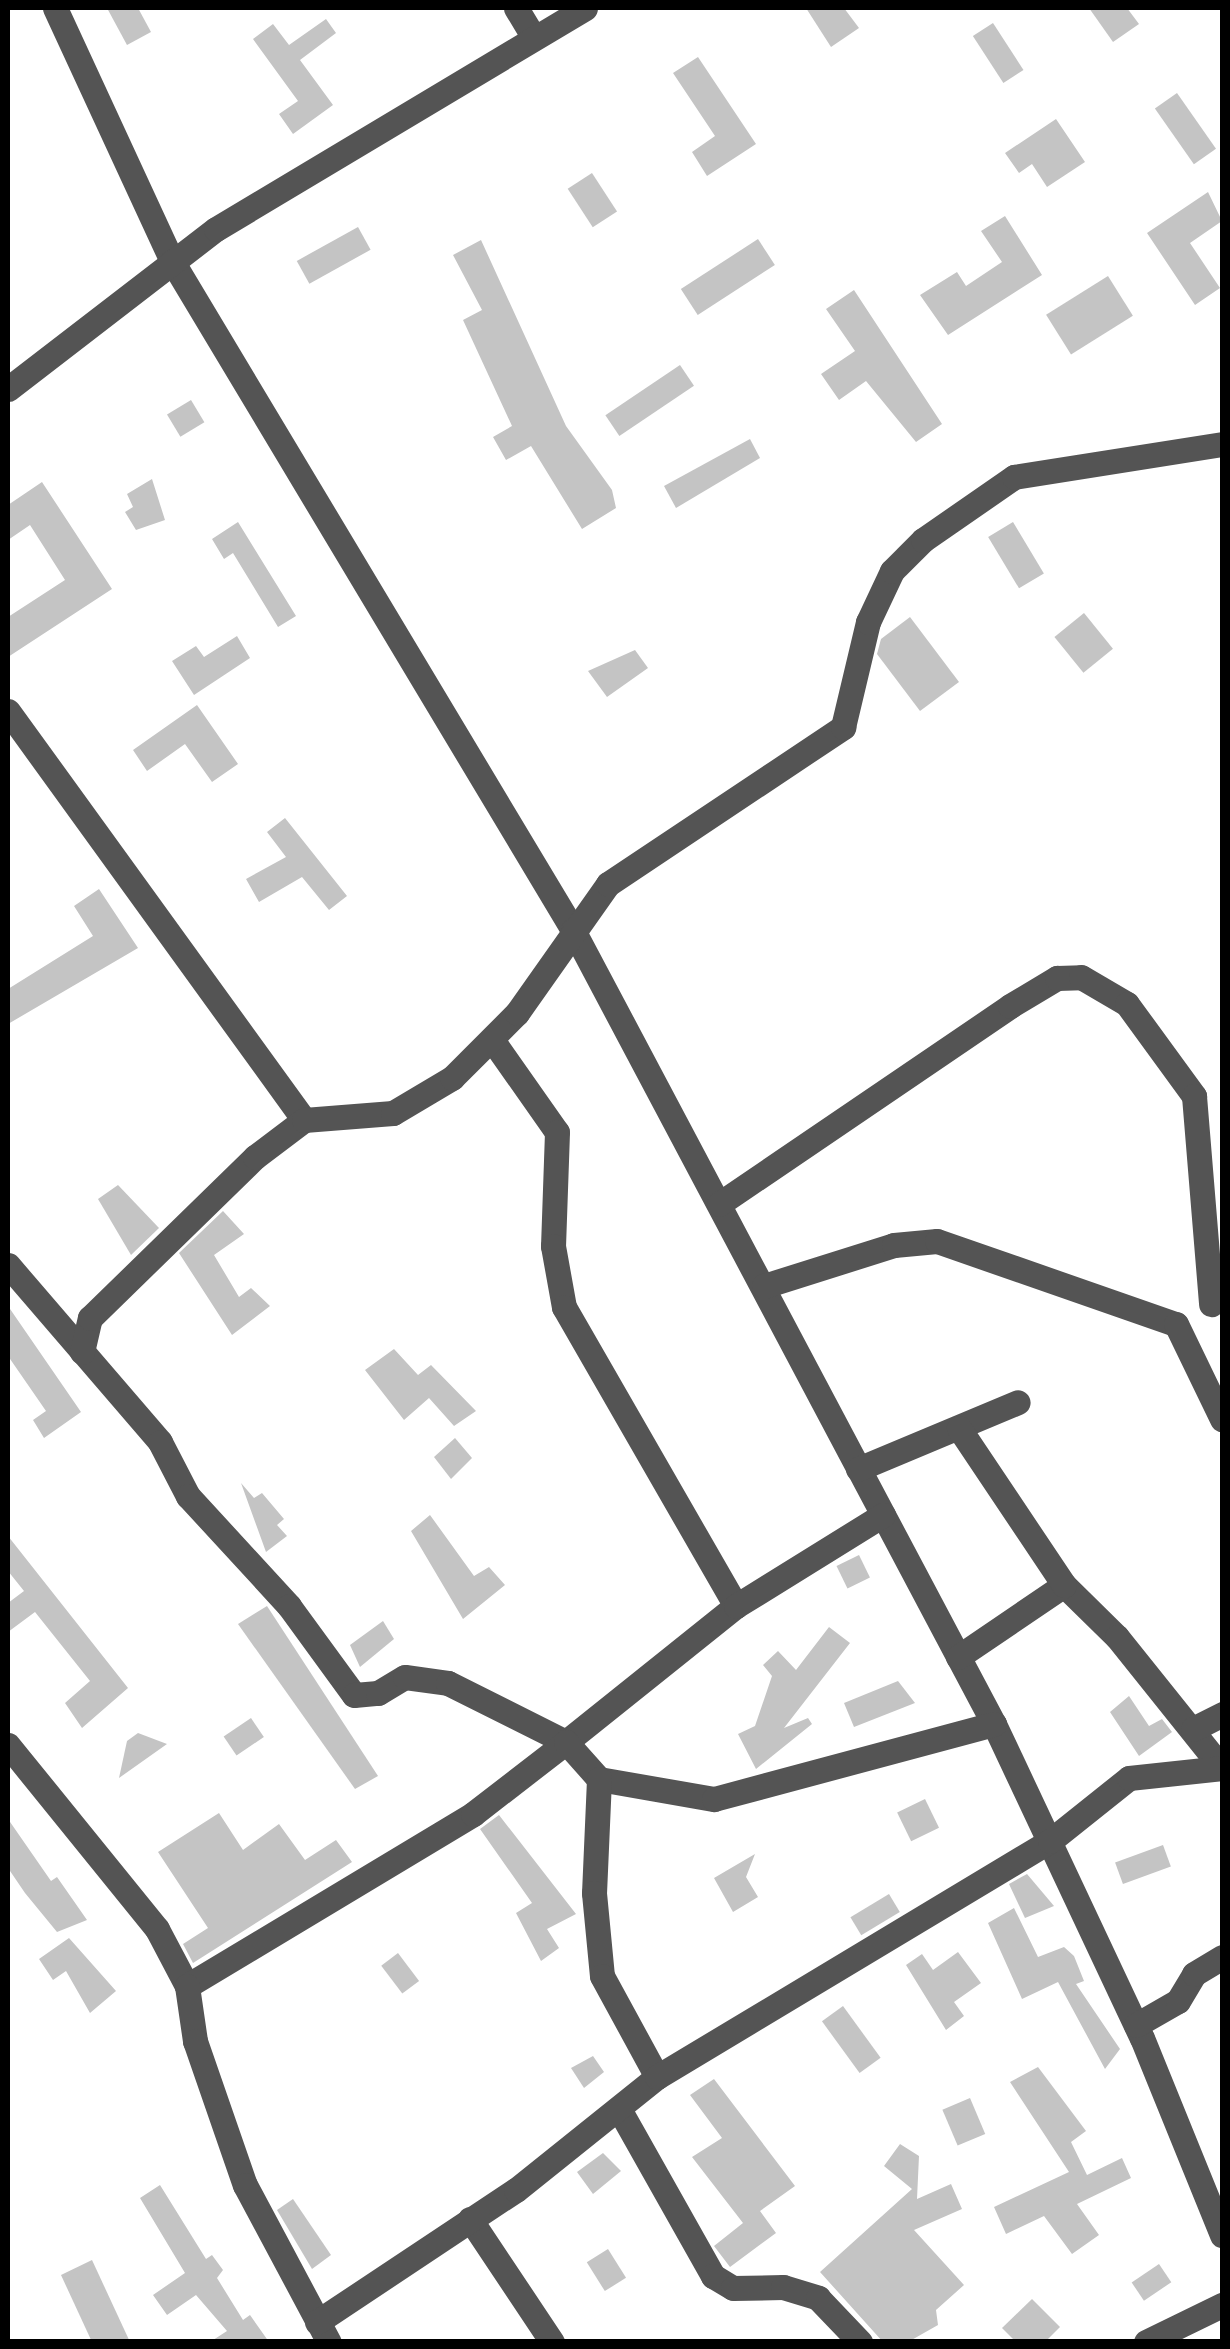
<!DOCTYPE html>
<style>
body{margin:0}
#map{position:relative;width:1230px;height:2349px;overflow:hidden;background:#fff;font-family:Overpass,sans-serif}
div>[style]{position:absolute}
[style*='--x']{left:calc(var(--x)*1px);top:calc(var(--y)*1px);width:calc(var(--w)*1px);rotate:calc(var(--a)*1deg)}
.building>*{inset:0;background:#c4c4c4;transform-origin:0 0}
.minor>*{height:25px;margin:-12.5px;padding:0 12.5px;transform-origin:12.5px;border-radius:12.5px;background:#545454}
span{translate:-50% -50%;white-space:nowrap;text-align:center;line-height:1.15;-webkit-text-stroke:9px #fff;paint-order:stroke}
.frame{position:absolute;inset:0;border:10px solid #000;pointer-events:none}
</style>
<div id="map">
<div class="building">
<div style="clip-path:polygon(107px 8px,138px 8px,151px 32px,127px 45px)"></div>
<div style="clip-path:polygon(806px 8px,844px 8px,859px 28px,831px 47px)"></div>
<div style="clip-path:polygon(1089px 8px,1127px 8px,1139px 24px,1113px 42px)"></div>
<div style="clip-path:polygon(326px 19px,336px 33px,300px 60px,333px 105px,293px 134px,279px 114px,298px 101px,253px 39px,273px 24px,289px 45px)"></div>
<div style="left:993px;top:23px;width:56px;height:24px;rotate:57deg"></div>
<div style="clip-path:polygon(698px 57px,756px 144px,707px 176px,692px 152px,715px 136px,673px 73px)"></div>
<div style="left:1177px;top:93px;width:68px;height:27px;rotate:55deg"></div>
<div style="clip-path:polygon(1056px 119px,1085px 162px,1047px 187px,1032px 164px,1019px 173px,1005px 153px)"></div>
<div style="left:592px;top:173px;width:46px;height:29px;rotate:57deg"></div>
<div style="clip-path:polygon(1208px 192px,1222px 221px,1190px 243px,1220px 288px,1195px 305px,1147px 233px)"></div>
<div style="clip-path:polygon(1005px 216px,1042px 275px,948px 335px,920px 295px,957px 272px,966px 286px,1002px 262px,981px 231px)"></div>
<div style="left:358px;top:227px;width:26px;height:70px;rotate:61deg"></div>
<div style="left:758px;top:239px;width:31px;height:92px;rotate:57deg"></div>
<div style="clip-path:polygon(481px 240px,566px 426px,612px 490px,616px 508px,582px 529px,531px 446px,506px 460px,493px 437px,512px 426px,463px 320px,482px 310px,453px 255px)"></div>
<div style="left:1108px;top:276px;width:47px;height:73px;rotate:58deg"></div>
<div style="clip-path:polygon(854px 290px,942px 424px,916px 442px,866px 381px,839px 400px,821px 374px,855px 351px,826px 309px)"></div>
<div style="left:680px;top:365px;width:25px;height:90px;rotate:56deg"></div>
<div style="left:191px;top:400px;width:26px;height:28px;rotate:59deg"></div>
<div style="clip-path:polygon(750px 439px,760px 458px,676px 508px,664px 486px)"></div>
<div style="clip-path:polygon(152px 479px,165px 520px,136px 530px,125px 512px,133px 507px,127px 494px)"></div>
<div style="clip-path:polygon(42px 482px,112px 589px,8px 657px,8px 617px,65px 580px,30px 525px,8px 540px,8px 505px)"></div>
<div style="clip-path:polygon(238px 522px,296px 616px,278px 627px,233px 553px,224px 559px,212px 539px)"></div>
<div style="left:1013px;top:522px;width:60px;height:29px;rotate:59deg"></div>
<div style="left:1084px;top:613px;width:46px;height:38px;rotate:51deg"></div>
<div style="clip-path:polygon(910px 617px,959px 682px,920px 711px,877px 654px,881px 639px)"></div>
<div style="clip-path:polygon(237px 636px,250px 658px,194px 695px,172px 661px,196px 646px,204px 657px)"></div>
<div style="clip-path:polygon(635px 650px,648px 668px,607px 697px,588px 671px)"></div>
<div style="clip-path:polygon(197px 705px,238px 764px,212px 782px,185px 744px,147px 771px,133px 750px)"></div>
<div style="clip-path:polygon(285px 818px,347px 896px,329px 910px,302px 877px,259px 902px,246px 879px,286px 857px,267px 832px)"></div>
<div style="clip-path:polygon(99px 889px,138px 948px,8px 1024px,8px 989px,93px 936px,74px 906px)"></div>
<div style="clip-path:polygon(118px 1185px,159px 1228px,131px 1255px,98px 1199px)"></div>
<div style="clip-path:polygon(223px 1211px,244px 1234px,214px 1255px,239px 1297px,251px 1288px,270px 1306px,232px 1335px,179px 1253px)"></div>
<div style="clip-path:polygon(8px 1306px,81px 1412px,44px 1438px,33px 1420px,46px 1411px,8px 1356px)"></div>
<div style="clip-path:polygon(394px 1349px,418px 1375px,431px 1365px,476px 1411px,454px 1426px,429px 1398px,404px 1420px,365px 1370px)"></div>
<div style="clip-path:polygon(455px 1438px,472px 1458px,451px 1479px,434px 1457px)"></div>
<div style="clip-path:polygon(241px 1483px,254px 1498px,262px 1493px,284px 1519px,277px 1525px,287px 1536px,266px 1552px)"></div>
<div style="clip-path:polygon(430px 1515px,474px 1576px,489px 1567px,505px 1585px,463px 1619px,411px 1531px)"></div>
<div style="clip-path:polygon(8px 1536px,128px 1688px,82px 1728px,65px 1703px,90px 1681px,35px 1612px,8px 1632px,8px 1603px,24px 1591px,8px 1571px)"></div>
<div style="left:859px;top:1555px;width:25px;height:25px;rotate:64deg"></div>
<div style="clip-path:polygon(267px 1606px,378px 1776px,355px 1789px,238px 1624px)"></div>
<div style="clip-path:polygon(383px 1621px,394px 1639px,360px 1667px,350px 1645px)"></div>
<div style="clip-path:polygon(829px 1627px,850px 1643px,784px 1728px,808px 1718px,812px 1724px,756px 1769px,738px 1734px,755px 1726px,772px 1676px,763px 1665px,778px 1651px,796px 1670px)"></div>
<div style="clip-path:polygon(898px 1681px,915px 1703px,854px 1727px,844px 1703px)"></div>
<div style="clip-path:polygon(1129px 1696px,1149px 1726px,1162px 1719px,1172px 1732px,1139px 1756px,1110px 1712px)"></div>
<div style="left:251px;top:1718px;width:23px;height:33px;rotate:56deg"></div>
<div style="clip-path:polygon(138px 1733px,167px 1744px,119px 1778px,127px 1741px)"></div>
<div style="left:925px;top:1799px;width:32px;height:31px;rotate:64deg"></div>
<div style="clip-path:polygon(219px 1813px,243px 1850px,279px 1824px,305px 1860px,336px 1840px,352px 1862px,193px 1963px,183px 1944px,208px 1928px,158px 1852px)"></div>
<div style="clip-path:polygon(499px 1815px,576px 1914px,547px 1929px,559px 1948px,541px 1961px,516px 1913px,532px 1903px,480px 1829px)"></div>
<div style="clip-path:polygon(8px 1819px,51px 1881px,57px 1877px,87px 1920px,57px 1932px,25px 1893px,8px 1868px)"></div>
<div style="left:1163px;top:1845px;width:23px;height:51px;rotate:70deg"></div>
<div style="clip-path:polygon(755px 1854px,746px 1877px,758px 1897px,733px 1912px,714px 1878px)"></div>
<div style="clip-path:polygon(1027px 1874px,1054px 1906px,1025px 1918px,1009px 1884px)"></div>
<div style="left:889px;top:1894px;width:21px;height:45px;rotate:59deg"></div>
<div style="clip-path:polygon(1014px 1908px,1038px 1957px,1064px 1947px,1074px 1956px,1084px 1981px,1076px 1984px,1120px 2049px,1105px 2069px,1058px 1982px,1022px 1999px,988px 1923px)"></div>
<div style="clip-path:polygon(69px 1938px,116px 1991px,90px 2013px,66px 1971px,53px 1980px,39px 1959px)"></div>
<div style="clip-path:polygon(958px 1952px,981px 1983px,954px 2002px,964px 2016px,946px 2030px,906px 1965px,922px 1954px,933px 1970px)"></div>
<div style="left:398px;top:1953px;width:35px;height:21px;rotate:53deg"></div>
<div style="left:843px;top:2006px;width:64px;height:26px;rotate:54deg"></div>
<div style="clip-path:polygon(593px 2056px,604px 2072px,584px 2088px,571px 2068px)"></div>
<div style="clip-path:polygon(1038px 2067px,1086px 2131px,1071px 2142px,1087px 2175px,1122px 2158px,1131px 2178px,1077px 2204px,1099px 2235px,1072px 2254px,1044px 2216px,1006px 2234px,994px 2207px,1069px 2172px,1010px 2082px)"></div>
<div style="clip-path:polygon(714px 2079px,795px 2186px,760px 2211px,776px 2233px,730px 2267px,714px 2246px,743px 2223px,692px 2157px,722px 2138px,690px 2095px)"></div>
<div style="left:970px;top:2098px;width:39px;height:30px;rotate:67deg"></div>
<div style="clip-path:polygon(900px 2144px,919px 2156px,917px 2199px,951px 2184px,962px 2209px,914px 2230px,964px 2285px,936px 2310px,938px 2325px,908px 2342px,883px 2342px,820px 2272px,912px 2189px,884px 2166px)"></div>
<div style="clip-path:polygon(603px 2153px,621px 2171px,593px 2194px,577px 2172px)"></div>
<div style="clip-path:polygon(160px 2185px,206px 2259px,212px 2255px,223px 2270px,217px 2278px,243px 2320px,250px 2315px,269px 2342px,210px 2342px,227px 2331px,196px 2295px,167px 2315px,153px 2295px,185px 2273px,140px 2198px)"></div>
<div style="clip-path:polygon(293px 2199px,331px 2255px,312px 2269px,277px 2210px)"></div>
<div style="left:608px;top:2249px;width:34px;height:25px;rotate:58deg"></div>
<div style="clip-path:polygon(92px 2260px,130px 2342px,92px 2342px,61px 2275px)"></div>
<div style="left:1159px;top:2264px;width:22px;height:33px;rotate:56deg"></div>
<div style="clip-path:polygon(1032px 2299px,1060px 2327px,1045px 2342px,1016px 2342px,1002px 2328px)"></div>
</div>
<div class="minor">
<div style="--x:55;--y:8;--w:279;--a:65.2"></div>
<div style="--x:172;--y:261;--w:780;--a:59.06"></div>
<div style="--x:573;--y:930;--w:899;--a:62.07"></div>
<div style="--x:994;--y:1724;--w:347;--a:64.8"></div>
<div style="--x:1142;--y:2038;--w:213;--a:67.9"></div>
<div style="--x:516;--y:8;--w:33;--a:59"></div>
<div style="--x:8;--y:389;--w:262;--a:-37.6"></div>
<div style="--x:216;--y:229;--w:430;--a:-30.9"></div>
<div style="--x:8;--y:711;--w:505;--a:54.11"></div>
<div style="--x:493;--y:1041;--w:111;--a:54.9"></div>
<div style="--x:557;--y:1132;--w:114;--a:92"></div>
<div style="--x:553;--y:1246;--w:62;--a:79.8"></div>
<div style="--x:564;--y:1307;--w:345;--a:60.1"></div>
<div style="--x:719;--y:1204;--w:352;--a:-34.2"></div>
<div style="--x:1010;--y:1006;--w:55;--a:-30.8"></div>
<div style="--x:1057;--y:978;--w:24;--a:-2"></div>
<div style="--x:1081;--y:977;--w:53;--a:30.4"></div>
<div style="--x:1127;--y:1004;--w:114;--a:53.9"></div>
<div style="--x:1194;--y:1096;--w:209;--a:85.3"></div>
<div style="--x:8;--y:1265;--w:233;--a:49.3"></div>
<div style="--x:160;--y:1442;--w:61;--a:62.6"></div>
<div style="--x:188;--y:1496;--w:149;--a:47.4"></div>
<div style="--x:289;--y:1606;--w:110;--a:53.9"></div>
<div style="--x:354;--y:1695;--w:24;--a:-5"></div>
<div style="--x:378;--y:1693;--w:31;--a:-31"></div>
<div style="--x:405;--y:1677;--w:43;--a:7.9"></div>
<div style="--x:448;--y:1683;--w:132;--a:26.6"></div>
<div style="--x:566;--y:1742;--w:218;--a:-38.7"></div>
<div style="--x:736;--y:1606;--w:173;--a:-31.8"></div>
<div style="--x:764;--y:1286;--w:136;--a:-17.5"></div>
<div style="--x:894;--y:1245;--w:43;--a:-5.3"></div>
<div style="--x:937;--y:1241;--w:253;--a:19.2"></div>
<div style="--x:1176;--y:1324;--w:106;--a:64.2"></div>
<div style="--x:82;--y:1352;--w:35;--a:-77"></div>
<div style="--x:90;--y:1318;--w:231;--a:-44.3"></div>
<div style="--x:255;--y:1157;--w:61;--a:-37.1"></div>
<div style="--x:304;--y:1120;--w:89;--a:-4.5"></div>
<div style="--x:393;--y:1113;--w:69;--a:-30.7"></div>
<div style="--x:452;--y:1078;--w:92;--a:-45"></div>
<div style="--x:517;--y:1013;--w:158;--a:-54.8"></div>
<div style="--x:608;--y:884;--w:283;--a:-33.7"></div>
<div style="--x:843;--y:727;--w:108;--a:-76.6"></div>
<div style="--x:868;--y:622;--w:56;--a:-64.8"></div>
<div style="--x:892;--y:571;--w:44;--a:-45"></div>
<div style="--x:923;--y:540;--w:111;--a:-34.7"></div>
<div style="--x:1014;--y:477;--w:211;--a:-9"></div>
<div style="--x:858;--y:1469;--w:173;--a:-22.7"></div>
<div style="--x:1064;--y:1585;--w:74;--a:44.5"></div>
<div style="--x:1117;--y:1637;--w:168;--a:51.3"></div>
<div style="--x:958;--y:1657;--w:128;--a:-34.2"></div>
<div style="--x:1064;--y:1585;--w:189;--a:-123.8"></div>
<div style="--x:1193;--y:1729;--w:33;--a:-27"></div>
<div style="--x:8;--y:1745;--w:237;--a:51"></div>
<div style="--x:157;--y:1929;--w:64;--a:62.2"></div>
<div style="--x:187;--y:1986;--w:334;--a:-31"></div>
<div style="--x:473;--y:1814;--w:118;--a:-37.7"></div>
<div style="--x:566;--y:1742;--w:50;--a:48.3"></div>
<div style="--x:599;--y:1779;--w:117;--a:9.9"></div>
<div style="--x:714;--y:1799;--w:290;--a:-15"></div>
<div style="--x:599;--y:1779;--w:114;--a:92.5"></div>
<div style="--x:594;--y:1893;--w:83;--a:84.5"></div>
<div style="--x:602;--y:1976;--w:115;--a:61.4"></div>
<div style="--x:187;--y:1986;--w:56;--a:81.7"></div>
<div style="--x:195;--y:2041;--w:152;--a:70.9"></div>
<div style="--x:245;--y:2185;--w:178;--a:61.9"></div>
<div style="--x:1136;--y:2025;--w:48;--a:-29.7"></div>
<div style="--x:1178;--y:2001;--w:31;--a:-59"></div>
<div style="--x:1194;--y:1974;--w:33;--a:-31"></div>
<div style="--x:619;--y:2109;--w:192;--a:60.6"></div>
<div style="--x:713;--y:2276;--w:23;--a:31"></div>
<div style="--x:733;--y:2288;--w:50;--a:-1.1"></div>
<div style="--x:783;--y:2287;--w:37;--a:17"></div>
<div style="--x:818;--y:2298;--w:61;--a:46.3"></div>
<div style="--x:470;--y:2219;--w:148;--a:56.3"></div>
<div style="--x:317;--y:2322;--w:239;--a:-33.6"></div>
<div style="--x:516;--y:2190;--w:181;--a:-38.7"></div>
<div style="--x:657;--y:2077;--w:458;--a:-31"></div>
<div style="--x:1050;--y:1841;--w:101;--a:-38.6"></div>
<div style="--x:1129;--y:1778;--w:94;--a:-6.1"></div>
<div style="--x:1146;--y:2342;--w:85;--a:-26"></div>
</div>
<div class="frame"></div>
</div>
